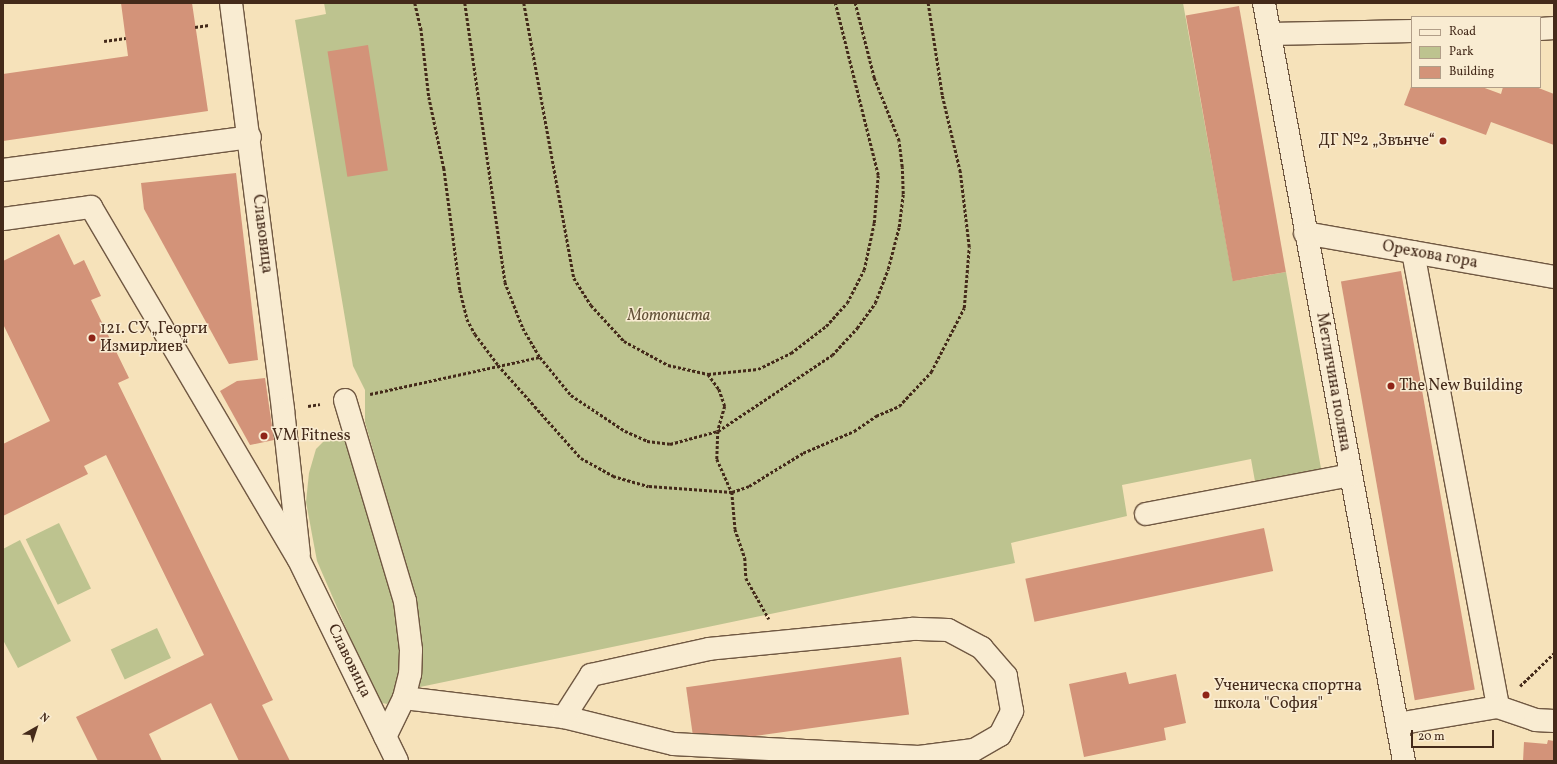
<!DOCTYPE html>
<meta charset="utf-8">
<style>
body{margin:0}
#map{position:relative;width:1557px;height:764px;overflow:hidden;background:#f6e2ba;font-family:Vollkorn,serif}
div>[style]{position:absolute}
[style*='--x']{left:calc(var(--x)*1px);top:calc(var(--y)*1px);width:calc(var(--w)*1px);rotate:calc(var(--a)*1deg)}
.green>*{inset:0;background:#bdc38f;transform-origin:0 0}
.building>*{inset:0;background:#d39379;transform-origin:0 0}
.path>*{height:2.5px;margin-top:-1.25px;transform-origin:0;background:repeating-linear-gradient(90deg,#442a1a 0 3px,transparent 0 5px)}
.roads{filter:drop-shadow(1px 0 #705842) drop-shadow(-1px 0 #705842) drop-shadow(0 1px #705842) drop-shadow(0 -1px #705842)}
.minor>*{height:22px;margin:-11px;padding:0 11px;transform-origin:11px;border-radius:11px;background:#f9ecd2}
.dots>*{width:11px;height:11px;translate:-50% -50%;box-sizing:border-box;border:2px solid #f9ecd2;border-radius:50%}
span{translate:-50% -50%;white-space:nowrap;text-align:center;line-height:1.15;-webkit-text-stroke:3px #f9ecd2;paint-order:stroke}
.poi-label{font-size:16px;color:#442a1a}
.right{translate:-100% -50%;text-align:right}
.left{translate:0 -50%;text-align:left}
.street-label{font-size:16px;color:#442a1a}
.park-label{font-size:16px;color:#625037;font-style:italic}
.frame{position:absolute;inset:0;border:4px solid #442a1a;pointer-events:none}
.legend{position:absolute;left:1411px;top:16px;width:130px;height:72px;box-sizing:border-box;background:#f9ecd2;border:1px solid #b19e88;margin:0;padding:5px 7px;list-style:none;font-size:12px;color:#442a1a}
.legend li{display:flex;align-items:center;gap:8px;height:20px}
.legend b{width:20px;border:1px solid #b19e88}
.north{position:absolute;left:16px;top:708px;width:40px;height:40px;-webkit-text-stroke:3px #f9ecd2;paint-order:stroke;rotate:39deg;font-size:11px;font-weight:700;line-height:16px;text-align:center;color:#442a1a}
.north::after{content:'';display:block;margin:auto;width:14px;height:18px;background:#442a1a;clip-path:polygon(50% 0,100% 100%,50% 72%,0 100%)}
.scale{position:absolute;left:1411px;top:730px;width:83px;height:18px;box-sizing:border-box;border:2px solid #442a1a;border-top:0;padding-left:5px;font-size:12px;line-height:14px;white-space:nowrap;color:#442a1a;-webkit-text-stroke:3px #f9ecd2;paint-order:stroke}
</style>
<div id="map">
<div class="green">
<div style="clip-path:polygon(324px 3px,1183px 3px,1233px 281px,1286px 272px,1322px 474px,1256px 487px,1251px 459px,1122px 485px,1127px 516px,1011px 543px,1015px 563px,420px 687px,418px 630px,411px 584px,365px 422px,365px 390px,353px 366px,295px 20px,326px 14px)"></div>
<div style="clip-path:polygon(344px 432px,384px 557px,397px 624px,401px 672px,393px 696px,387px 704px,378px 702px,317px 561px,306px 502px,309px 473px,316px 449px,331px 434px)"></div>
<div style="left:59px;top:523px;width:73px;height:37px;rotate:64deg"></div>
<div style="clip-path:polygon(20px 540px,71px 641px,18px 668px,3px 640px,3px 549px)"></div>
<div style="left:157px;top:628px;width:33px;height:51px;rotate:65deg"></div>
</div>
<div class="building">
<div style="clip-path:polygon(121px 3px,192px 3px,208px 111px,3px 141px,3px 74px,128px 56px)"></div>
<div style="left:1239px;top:6px;width:270px;height:54px;rotate:80deg"></div>
<div style="left:368px;top:45px;width:127px;height:41px;rotate:81deg"></div>
<div style="clip-path:polygon(1412px 84px,1412px 87px,1482px 87px,1501px 94px,1503px 87px,1536px 87px,1554px 94px,1554px 145px,1491px 122px,1486px 135px,1404px 105px)"></div>
<div style="clip-path:polygon(236px 173px,258px 360px,229px 364px,144px 209px,141px 183px)"></div>
<div style="clip-path:polygon(59px 234px,74px 265px,84px 260px,101px 296px,91px 300px,129px 378px,118px 383px,273px 700px,262px 705px,290px 761px,239px 761px,211px 703px,149px 734px,162px 761px,98px 761px,76px 717px,204px 655px,106px 455px,84px 466px,88px 474px,3px 516px,3px 444px,50px 421px,3px 324px,3px 261px)"></div>
<div style="left:1401px;top:271px;width:425px;height:61px;rotate:80deg"></div>
<div style="clip-path:polygon(265px 378px,274px 440px,250px 445px,220px 391px,237px 381px)"></div>
<div style="left:1264px;top:528px;width:44px;height:244px;rotate:78deg"></div>
<div style="left:901px;top:657px;width:58px;height:217px;rotate:82deg"></div>
<div style="clip-path:polygon(1126px 672px,1129px 684px,1176px 674px,1186px 723px,1164px 728px,1166px 740px,1084px 757px,1069px 684px)"></div>
<div style="clip-path:polygon(1548px 740px,1554px 741px,1554px 761px,1523px 761px,1524px 742px,1547px 744px)"></div>
</div>
<div class="path">
<div style="--x:415;--y:3;--w:26;--a:77"></div>
<div style="--x:421;--y:28;--w:69;--a:83.4"></div>
<div style="--x:429;--y:97;--w:73;--a:78.1"></div>
<div style="--x:444;--y:168;--w:123;--a:82.5"></div>
<div style="--x:460;--y:290;--w:30;--a:76"></div>
<div style="--x:467;--y:319;--w:17;--a:62"></div>
<div style="--x:475;--y:334;--w:39;--a:53"></div>
<div style="--x:498;--y:365;--w:125;--a:48.3"></div>
<div style="--x:581;--y:458;--w:37;--a:29"></div>
<div style="--x:613;--y:476;--w:37;--a:16"></div>
<div style="--x:649;--y:486;--w:83;--a:4.1"></div>
<div style="--x:732;--y:492;--w:18;--a:-19"></div>
<div style="--x:749;--y:486;--w:63;--a:-31.4"></div>
<div style="--x:803;--y:453;--w:56;--a:-23.3"></div>
<div style="--x:854;--y:431;--w:27;--a:-34"></div>
<div style="--x:876;--y:416;--w:25;--a:-23"></div>
<div style="--x:899;--y:406;--w:47;--a:-46.7"></div>
<div style="--x:931;--y:372;--w:72;--a:-62.7"></div>
<div style="--x:964;--y:308;--w:61;--a:-85.3"></div>
<div style="--x:969;--y:247;--w:76;--a:-96.8"></div>
<div style="--x:960;--y:172;--w:79;--a:-103.2"></div>
<div style="--x:942;--y:95;--w:93;--a:-98.7"></div>
<div style="--x:465;--y:3;--w:282;--a:81.8"></div>
<div style="--x:505;--y:282;--w:49;--a:68.6"></div>
<div style="--x:523;--y:328;--w:34;--a:60"></div>
<div style="--x:540;--y:357;--w:49;--a:50.8"></div>
<div style="--x:571;--y:395;--w:65;--a:33.7"></div>
<div style="--x:625;--y:431;--w:24;--a:24"></div>
<div style="--x:647;--y:441;--w:23;--a:7"></div>
<div style="--x:670;--y:444;--w:50;--a:-15.2"></div>
<div style="--x:718;--y:431;--w:137;--a:-33.7"></div>
<div style="--x:832;--y:355;--w:37;--a:-47"></div>
<div style="--x:857;--y:328;--w:31;--a:-54"></div>
<div style="--x:875;--y:303;--w:36;--a:-69"></div>
<div style="--x:888;--y:269;--w:43;--a:-75.3"></div>
<div style="--x:899;--y:227;--w:33;--a:-83"></div>
<div style="--x:903;--y:194;--w:27;--a:-92"></div>
<div style="--x:902;--y:167;--w:26;--a:-97"></div>
<div style="--x:899;--y:141;--w:68;--a:-111.6"></div>
<div style="--x:874;--y:78;--w:77;--a:-104.2"></div>
<div style="--x:524;--y:3;--w:280;--a:79.7"></div>
<div style="--x:574;--y:278;--w:32;--a:58"></div>
<div style="--x:591;--y:305;--w:49;--a:47.5"></div>
<div style="--x:624;--y:341;--w:50;--a:28.6"></div>
<div style="--x:668;--y:365;--w:41;--a:12.7"></div>
<div style="--x:708;--y:374;--w:50;--a:-5.7"></div>
<div style="--x:758;--y:369;--w:37;--a:-26"></div>
<div style="--x:791;--y:353;--w:44;--a:-37.6"></div>
<div style="--x:826;--y:326;--w:31;--a:-48"></div>
<div style="--x:847;--y:303;--w:37;--a:-63"></div>
<div style="--x:864;--y:270;--w:48;--a:-78"></div>
<div style="--x:874;--y:223;--w:48;--a:-85.2"></div>
<div style="--x:878;--y:175;--w:177;--a:-104"></div>
<div style="--x:195;--y:27;--w:14;--a:-8"></div>
<div style="--x:104;--y:41;--w:22;--a:-8"></div>
<div style="--x:708;--y:374;--w:19;--a:54"></div>
<div style="--x:719;--y:389;--w:18;--a:71"></div>
<div style="--x:725;--y:406;--w:26;--a:106"></div>
<div style="--x:718;--y:431;--w:28;--a:92"></div>
<div style="--x:717;--y:459;--w:36;--a:66"></div>
<div style="--x:732;--y:492;--w:37;--a:85"></div>
<div style="--x:735;--y:529;--w:31;--a:71"></div>
<div style="--x:745;--y:558;--w:20;--a:87"></div>
<div style="--x:746;--y:578;--w:47;--a:60.7"></div>
<div style="--x:370;--y:394;--w:173;--a:-12.3"></div>
<div style="--x:308;--y:406;--w:12;--a:-9"></div>
<div style="--x:1520;--y:686;--w:47;--a:-44.1"></div>
</div>
<div class="roads">
<div class="minor">
<div style="--x:231;--y:3;--w:410;--a:82.7"></div>
<div style="--x:283;--y:410;--w:145;--a:83.7"></div>
<div style="--x:1264;--y:3;--w:771;--a:79.54"></div>
<div style="--x:1540;--y:29;--w:14;--a:-4"></div>
<div style="--x:1270;--y:34;--w:142;--a:-1.2"></div>
<div style="--x:3;--y:170;--w:249;--a:-7.6"></div>
<div style="--x:3;--y:219;--w:89;--a:-7.8"></div>
<div style="--x:91;--y:207;--w:407;--a:59.5"></div>
<div style="--x:298;--y:558;--w:226;--a:64"></div>
<div style="--x:1305;--y:233;--w:253;--a:10"></div>
<div style="--x:1413;--y:252;--w:463;--a:79.4"></div>
<div style="--x:345;--y:400;--w:210;--a:73.4"></div>
<div style="--x:405;--y:601;--w:49;--a:83"></div>
<div style="--x:411;--y:650;--w:24;--a:92"></div>
<div style="--x:410;--y:674;--w:25;--a:104"></div>
<div style="--x:404;--y:698;--w:43;--a:116"></div>
<div style="--x:1146;--y:514;--w:208;--a:-10.8"></div>
<div style="--x:404;--y:698;--w:161;--a:6.8"></div>
<div style="--x:564;--y:717;--w:112;--a:13.9"></div>
<div style="--x:673;--y:744;--w:246;--a:3"></div>
<div style="--x:919;--y:757;--w:55;--a:-7.3"></div>
<div style="--x:974;--y:750;--w:30;--a:-30"></div>
<div style="--x:1000;--y:735;--w:27;--a:-63"></div>
<div style="--x:1012;--y:711;--w:36;--a:-100"></div>
<div style="--x:1006;--y:676;--w:37;--a:-131"></div>
<div style="--x:982;--y:648;--w:38;--a:-152"></div>
<div style="--x:948;--y:630;--w:36;--a:-178"></div>
<div style="--x:912;--y:629;--w:204;--a:174.4"></div>
<div style="--x:709;--y:649;--w:121;--a:167.6"></div>
<div style="--x:591;--y:675;--w:50;--a:122.7"></div>
<div style="--x:1397;--y:724;--w:102;--a:-9.6"></div>
<div style="--x:1498;--y:707;--w:39;--a:19"></div>
<div style="--x:1535;--y:720;--w:19;--a:3"></div>
</div>
</div>
<div class="dots">
<div style="left:1443px;top:141px;background:#8f2418"></div>
<div style="left:92px;top:338px;background:#8f2418"></div>
<div style="left:1391px;top:386px;background:#8f2418"></div>
<div style="left:264px;top:436px;background:#8f2418"></div>
<div style="left:1206px;top:695px;background:#8f2418"></div>
</div>
<div class="poi-label">
<span class="right" style="left:1435px;top:141px">ДГ №2 „Звънче“</span>
<span class="left" style="left:100px;top:338px">121. СУ „Георги<br>Измирлиев“</span>
<span class="left" style="left:1399px;top:386px">The New Building</span>
<span class="left" style="left:272px;top:436px">VM Fitness</span>
<span class="left" style="left:1214px;top:695px">Ученическа спортна<br>школа "София"</span>
</div>
<div class="street-label">
<span style="left:262px;top:234px;rotate:83deg">Славовица</span>
<span style="left:1430px;top:255px;rotate:10deg">Орехова гора</span>
<span style="left:1333px;top:382px;rotate:80deg">Метличина поляна</span>
<span style="left:349px;top:661px;rotate:64deg">Славовица</span>
</div>
<div class="park-label">
<span style="left:669px;top:316px">Мотописта</span>
</div>
<div class="frame"></div>
<ul class="legend">
<li><b style="height:5px;background:#f9ecd2"></b>Road</li>
<li><b style="height:11px;background:#bdc38f"></b>Park</li>
<li><b style="height:11px;background:#d39379"></b>Building</li>
</ul>
<div class="north">N</div>
<div class="scale">20 m</div>
</div>
